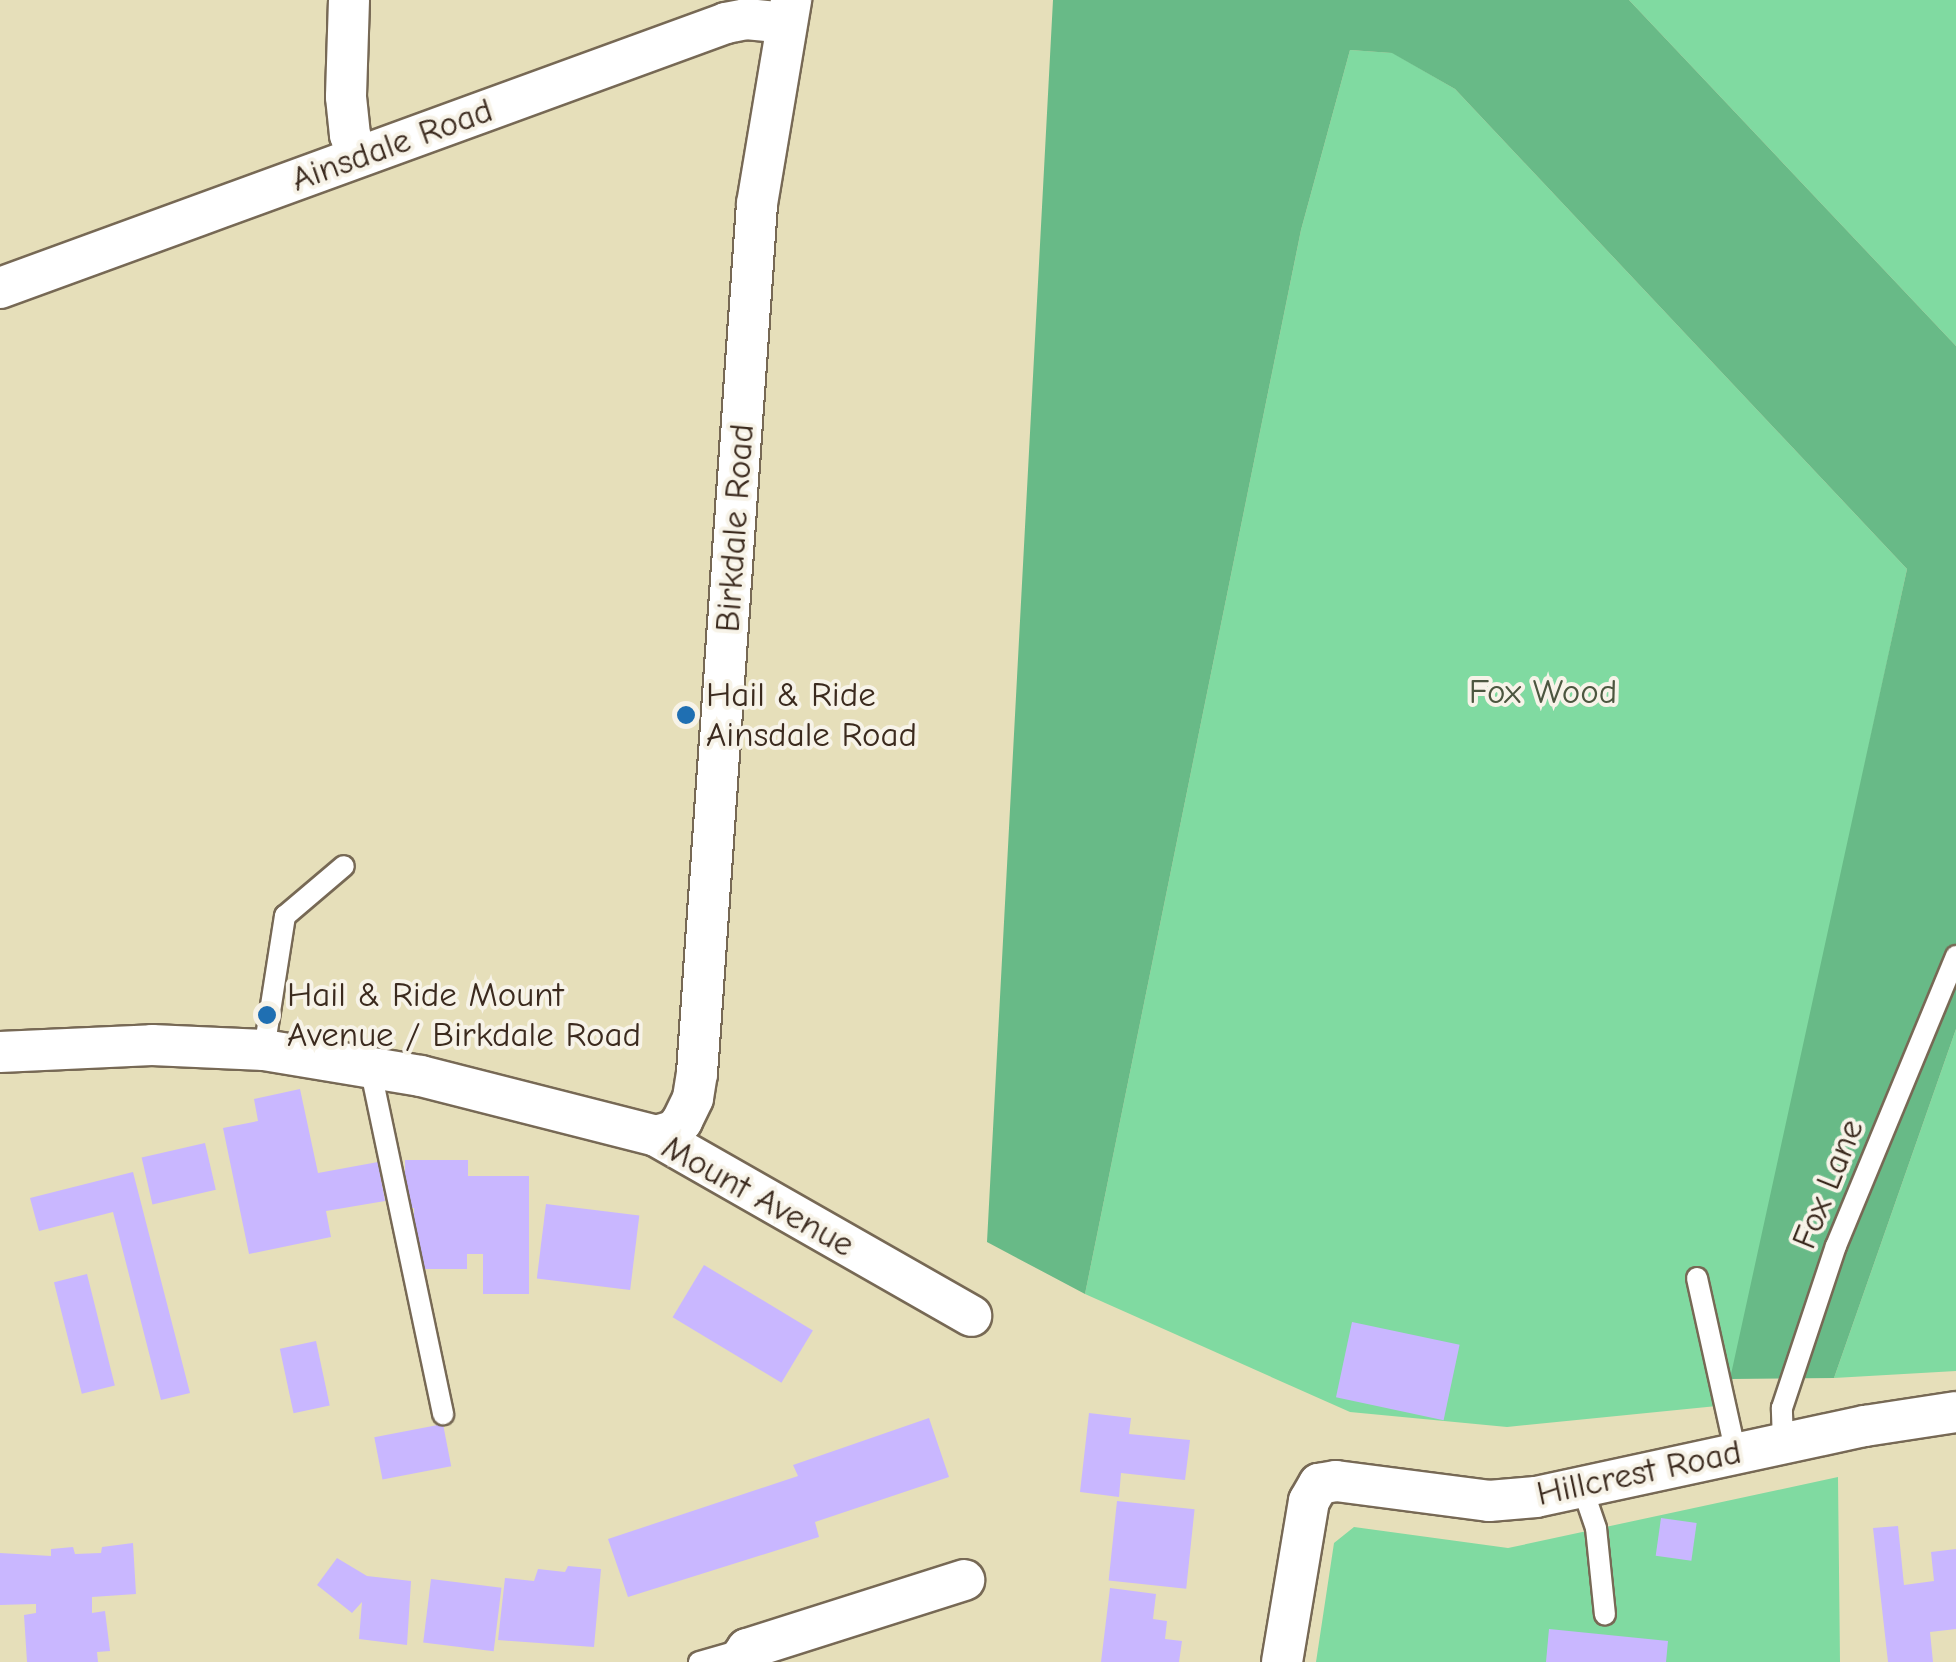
<!DOCTYPE html>
<style>
body{margin:0}
#map{position:relative;width:1956px;height:1662px;overflow:hidden;background:#e6dfba;font-family:"Comic Neue",sans-serif}
div>[style]{position:absolute}
[style*='--x']{left:calc(var(--x)*1px);top:calc(var(--y)*1px);width:calc(var(--w)*1px);rotate:calc(var(--a)*1deg)}
.green>*{inset:0;background:#80daa1}
.forest>*{inset:0;background:#68ba87}
.building>*{inset:0;background:#c9b7ff;transform-origin:0 0}
.roads{filter:drop-shadow(2px 0 #776955) drop-shadow(-2px 0 #776955) drop-shadow(0 2px #776955) drop-shadow(0 -2px #776955)}
.service>*{height:20px;margin:-10px;padding:0 10px;transform-origin:10px;border-radius:10px;background:#fff}
.minor>*{height:40px;margin:-20px;padding:0 20px;transform-origin:20px;border-radius:20px;background:#fff}
.dots>*{width:28px;height:28px;translate:-50% -50%;box-sizing:border-box;border:5px solid #f7f3e8;border-radius:50%}
span{translate:-50% -50%;white-space:nowrap;text-align:center;line-height:1.15;-webkit-text-stroke:8px #f7f3e8;paint-order:stroke}
.street-label{font-size:35px;color:#3b2a1e}
.park-label{font-size:35px;color:#4c563f}
.poi-label{font-size:35px;color:#3b2a1e}
.left{translate:0 -50%;text-align:left}
</style>
<div id="map">
<div class="green">
<div style="clip-path:polygon(1629px 0,1956px 0,1956px 346px)"></div>
<div style="clip-path:polygon(1350px 50px,1393px 53px,1455px 89px,1907px 569px,1727px 1405px,1507px 1427px,1350px 1412px,1085px 1294px,1301px 230px)"></div>
<div style="clip-path:polygon(1956px 1029px,1956px 1371px,1834px 1378px)"></div>
<div style="clip-path:polygon(1838px 1477px,1840px 1662px,1316px 1662px,1334px 1543px,1354px 1527px,1508px 1548px)"></div>
</div>
<div class="forest">
<div style="clip-path:polygon(1053px 0,1629px 0,1956px 346px,1956px 1029px,1834px 1378px,1730px 1379px,1907px 569px,1455px 89px,1392px 53px,1350px 50px,1301px 230px,1085px 1294px,987px 1242px)"></div>
</div>
<div class="building">
<div style="clip-path:polygon(300px 1089px,318px 1173px,378px 1162px,385px 1201px,326px 1211px,331px 1237px,249px 1254px,223px 1128px,258px 1121px,254px 1099px)"></div>
<div style="left:205px;top:1143px;width:48px;height:65px;rotate:77deg"></div>
<div style="clip-path:polygon(405px 1160px,468px 1160px,468px 1176px,529px 1176px,529px 1294px,483px 1294px,483px 1254px,467px 1254px,467px 1269px,414px 1269px,414px 1208px,405px 1208px)"></div>
<div style="clip-path:polygon(133px 1172px,190px 1393px,161px 1400px,113px 1212px,39px 1231px,30px 1198px)"></div>
<div style="left:546px;top:1204px;width:94px;height:75px;rotate:7deg"></div>
<div style="left:704px;top:1265px;width:127px;height:61px;rotate:31deg"></div>
<div style="left:87px;top:1274px;width:115px;height:34px;rotate:76deg"></div>
<div style="left:1352px;top:1322px;width:110px;height:77px;rotate:12deg"></div>
<div style="left:316px;top:1341px;width:66px;height:37px;rotate:78deg"></div>
<div style="clip-path:polygon(1089px 1413px,1131px 1418px,1129px 1434px,1190px 1440px,1185px 1480px,1121px 1473px,1119px 1497px,1080px 1492px)"></div>
<div style="clip-path:polygon(929px 1418px,949px 1477px,815px 1522px,819px 1537px,628px 1597px,608px 1539px,798px 1476px,793px 1465px)"></div>
<div style="left:443px;top:1424px;width:43px;height:70px;rotate:79deg"></div>
<div style="left:1117px;top:1501px;width:78px;height:80px;rotate:6deg"></div>
<div style="left:1661px;top:1518px;width:36px;height:38px;rotate:8deg"></div>
<div style="clip-path:polygon(1898px 1526px,1904px 1585px,1934px 1581px,1931px 1552px,1956px 1549px,1956px 1629px,1930px 1632px,1933px 1662px,1888px 1662px,1873px 1528px)"></div>
<div style="clip-path:polygon(133px 1543px,136px 1594px,92px 1597px,92px 1613px,105px 1611px,110px 1651px,97px 1652px,98px 1662px,27px 1662px,24px 1615px,36px 1613px,36px 1604px,0 1605px,0 1553px,51px 1556px,51px 1549px,73px 1547px,75px 1554px,101px 1553px,102px 1547px)"></div>
<div style="clip-path:polygon(337px 1558px,367px 1576px,411px 1581px,407px 1645px,359px 1639px,362px 1602px,352px 1613px,317px 1585px)"></div>
<div style="clip-path:polygon(568px 1566px,601px 1569px,594px 1647px,498px 1640px,505px 1578px,534px 1581px,538px 1569px,565px 1572px)"></div>
<div style="left:431px;top:1579px;width:71px;height:64px;rotate:7deg"></div>
<div style="clip-path:polygon(1110px 1588px,1156px 1594px,1153px 1619px,1167px 1621px,1165px 1639px,1182px 1641px,1179px 1662px,1101px 1662px)"></div>
<div style="clip-path:polygon(1549px 1629px,1668px 1641px,1666px 1662px,1546px 1662px)"></div>
</div>
<div class="roads">
<div class="service">
<div style="--x:264;--y:1050;--w:136;--a:-81.1"></div>
<div style="--x:285;--y:916;--w:77;--a:-40.3"></div>
<div style="--x:370;--y:1067;--w:355;--a:78.1"></div>
<div style="--x:1697;--y:1278;--w:180;--a:77.5"></div>
<div style="--x:1783;--y:1442;--w:34;--a:-92"></div>
<div style="--x:1782;--y:1408;--w:171;--a:-71.6"></div>
<div style="--x:1836;--y:1246;--w:314;--a:-67.5"></div>
<div style="--x:1582;--y:1487;--w:43;--a:71.1"></div>
<div style="--x:1596;--y:1528;--w:87;--a:84.1"></div>
<div style="--x:699;--y:1662;--w:48;--a:-15.8"></div>
</div>
<div class="minor">
<div style="--x:349;--y:0;--w:97;--a:91.8"></div>
<div style="--x:346;--y:97;--w:38;--a:84"></div>
<div style="--x:350;--y:135;--w:23;--a:70"></div>
<div style="--x:0;--y:288;--w:773;--a:-20.05"></div>
<div style="--x:726;--y:23;--w:20;--a:-11"></div>
<div style="--x:746;--y:19;--w:40;--a:5.7"></div>
<div style="--x:0;--y:1052;--w:152;--a:-2.6"></div>
<div style="--x:152;--y:1045;--w:112;--a:2.6"></div>
<div style="--x:264;--y:1050;--w:159;--a:9.4"></div>
<div style="--x:421;--y:1076;--w:243;--a:14.3"></div>
<div style="--x:656;--y:1136;--w:363;--a:29.7"></div>
<div style="--x:656;--y:1136;--w:19;--a:-16"></div>
<div style="--x:674;--y:1131;--w:13;--a:-51"></div>
<div style="--x:682;--y:1121;--w:25;--a:-64"></div>
<div style="--x:693;--y:1098;--w:25;--a:-81"></div>
<div style="--x:697;--y:1073;--w:871;--a:-86.05"></div>
<div style="--x:757;--y:204;--w:207;--a:-80.5"></div>
<div style="--x:738;--y:1662;--w:16;--a:-55"></div>
<div style="--x:747;--y:1649;--w:228;--a:-17.6"></div>
<div style="--x:1282;--y:1662;--w:163;--a:-80.5"></div>
<div style="--x:1309;--y:1501;--w:20;--a:-60"></div>
<div style="--x:1319;--y:1484;--w:17;--a:-10"></div>
<div style="--x:1336;--y:1481;--w:154;--a:7.4"></div>
<div style="--x:1489;--y:1501;--w:47;--a:-4.9"></div>
<div style="--x:1536;--y:1497;--w:337;--a:-12.2"></div>
<div style="--x:1865;--y:1426;--w:92;--a:-8.7"></div>
</div>
</div>
<div class="dots">
<div style="left:686px;top:715px;background:#1f6fb2"></div>
<div style="left:267px;top:1015px;background:#1f6fb2"></div>
</div>
<div class="street-label">
<span style="left:392px;top:145px;rotate:-20deg">Ainsdale Road</span>
<span style="left:735px;top:528px;rotate:-86deg">Birkdale Road</span>
<span style="left:1828px;top:1184px;rotate:-68deg">Fox Lane</span>
<span style="left:758px;top:1196px;rotate:29deg">Mount Avenue</span>
<span style="left:1639px;top:1473px;rotate:-12deg">Hillcrest Road</span>
</div>
<div class="park-label">
<span style="left:1543px;top:692px">Fox Wood</span>
</div>
<div class="poi-label">
<span class="left" style="left:706px;top:715px">Hail &amp; Ride<br>Ainsdale Road</span>
<span class="left" style="left:287px;top:1015px">Hail &amp; Ride Mount<br>Avenue / Birkdale Road</span>
</div>
</div>
